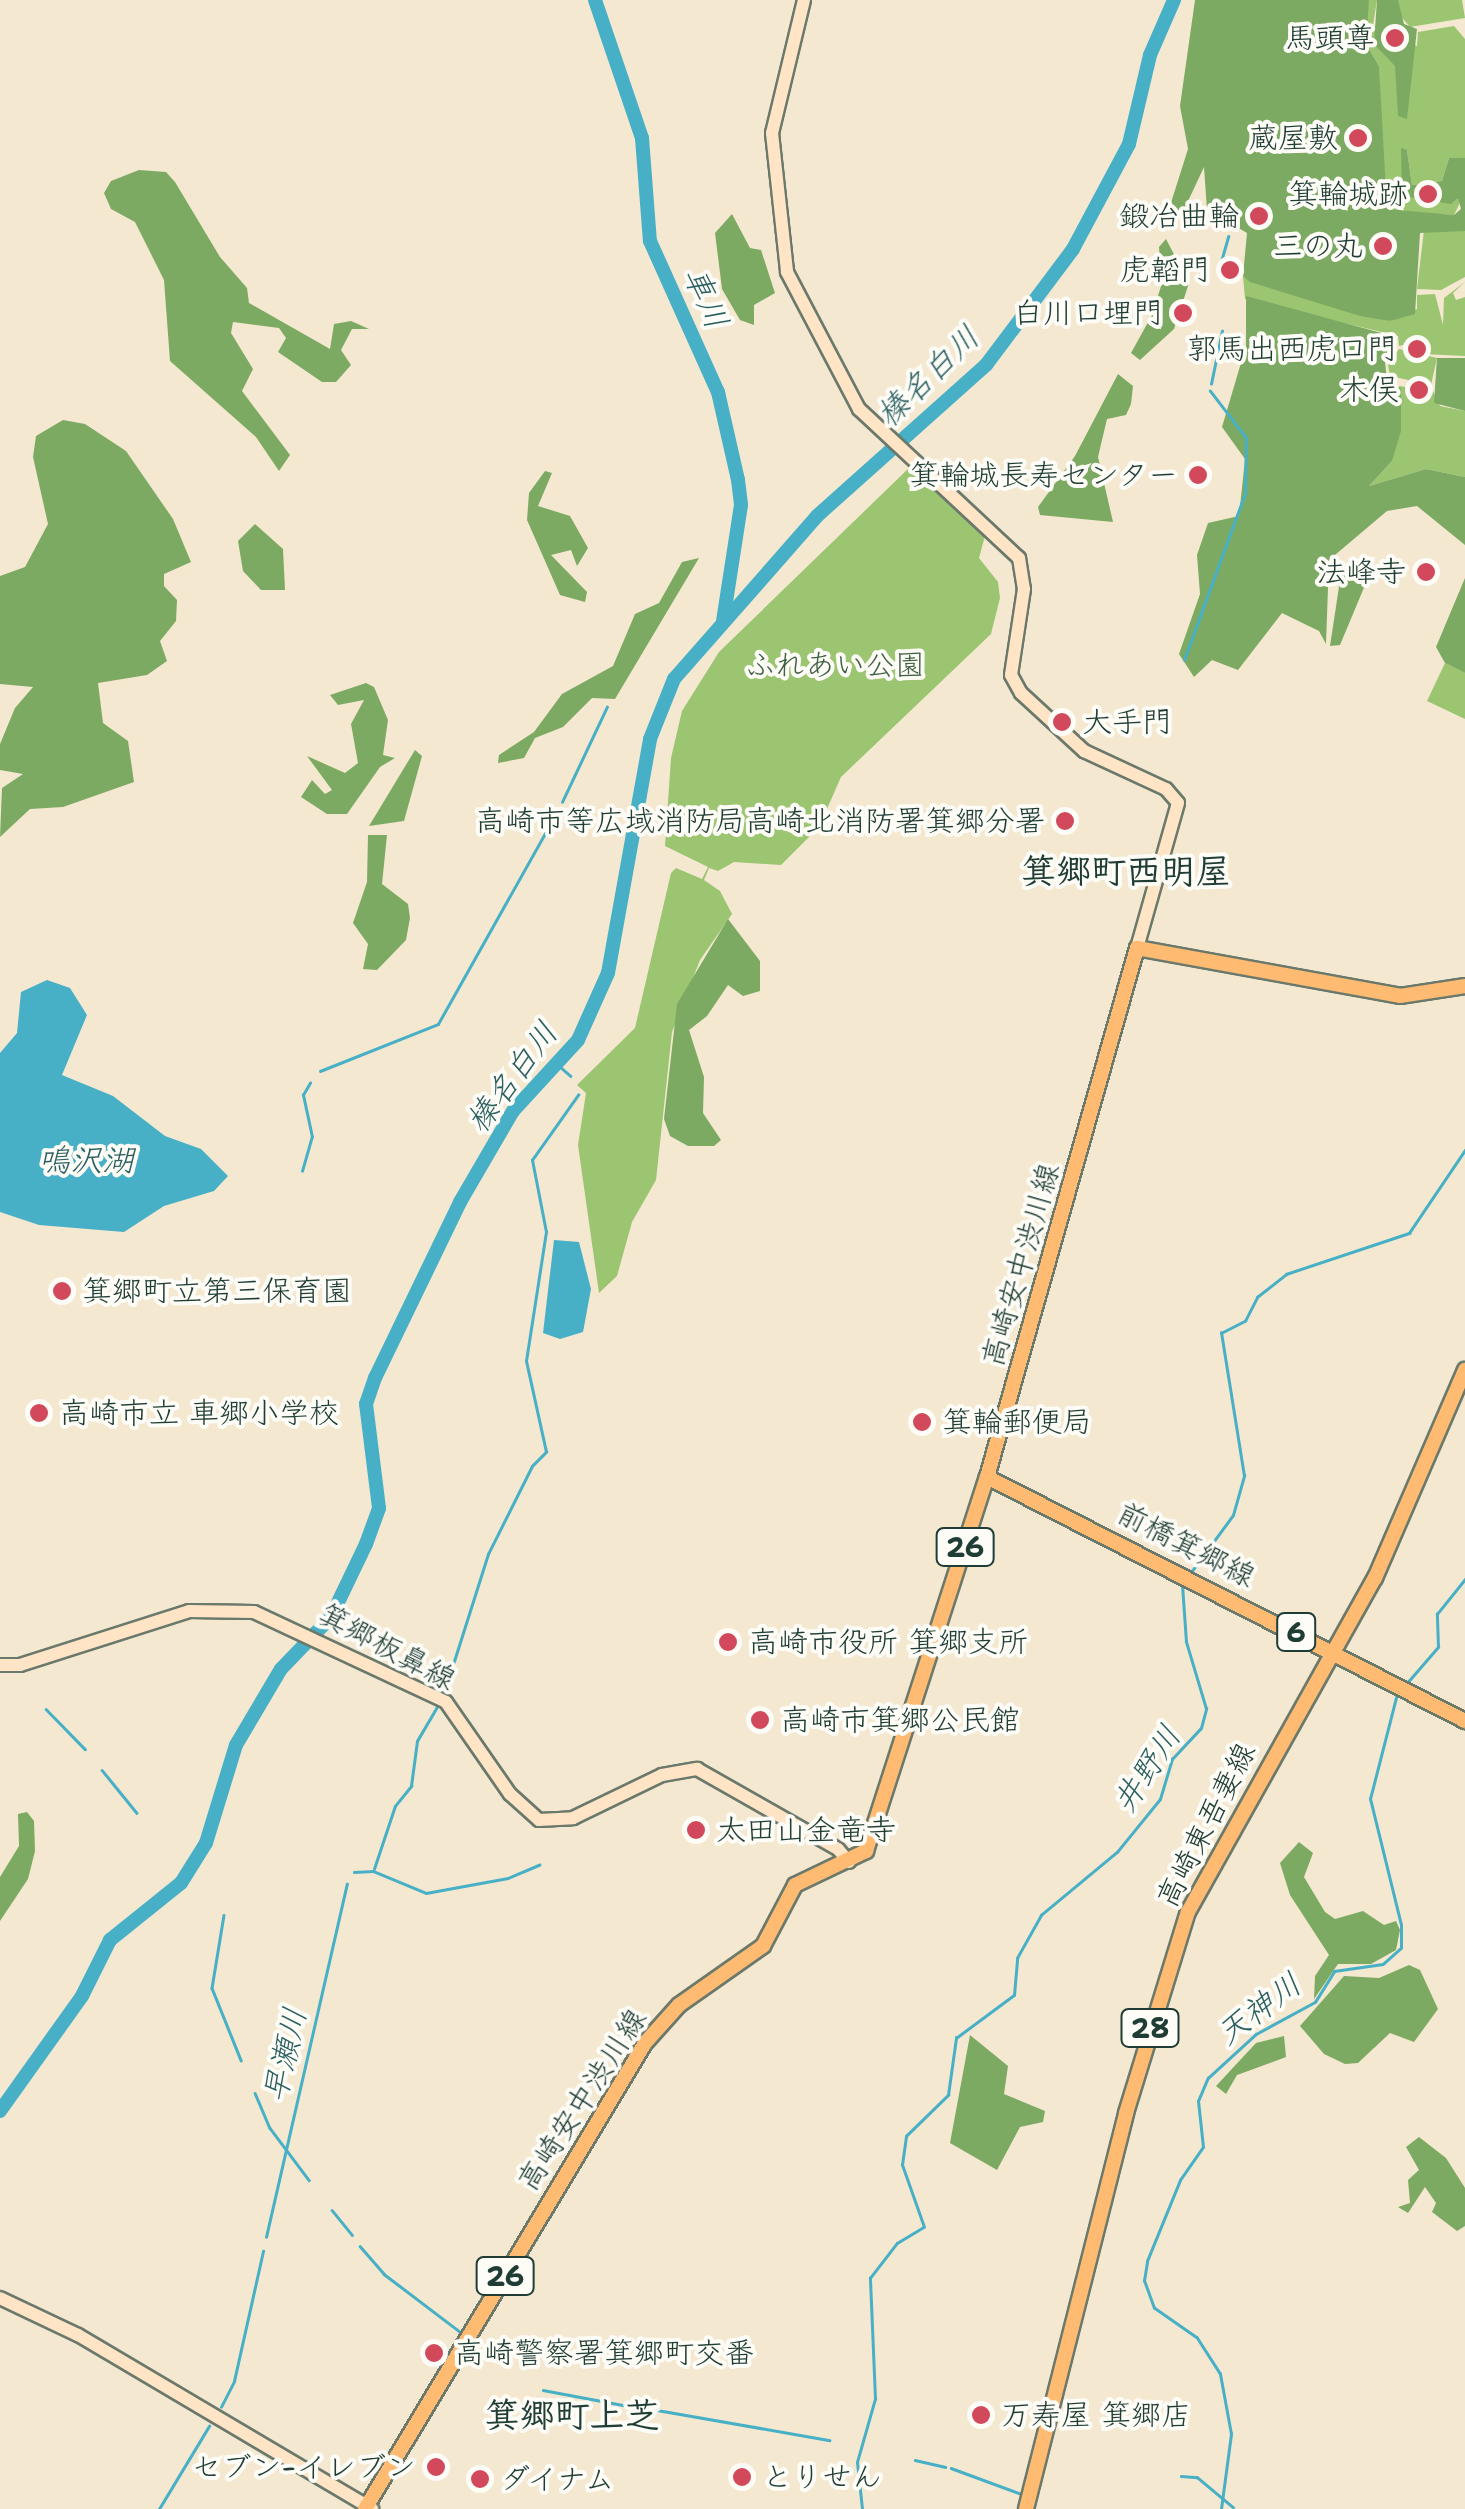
<!DOCTYPE html>
<meta charset="utf-8">
<style>
body{margin:0}
#map{position:relative;width:1465px;height:2509px;overflow:hidden;background:#f4e8d0;font-family:"Shantell Sans","Klee One",sans-serif}
div>[style]{position:absolute}
[style*='--x']{left:calc(var(--x)*1px);top:calc(var(--y)*1px);width:calc(var(--w)*1px);rotate:calc(var(--a)*1deg)}
.green>*{inset:0;background:#9bc571}
.forest>*{inset:0;background:#7caa63}
.water>*{inset:0;background:#47b0c6}
.stream>*{height:2.5px;margin:-1.25px;padding:0 1.25px;transform-origin:1.25px;border-radius:1.25px;background:#47b0c6}
.river>*{height:14px;margin:-7px;padding:0 7px;transform-origin:7px;border-radius:7px;background:#47b0c6}
.roads{filter:drop-shadow(2px 0 #6a796b) drop-shadow(-2px 0 #6a796b) drop-shadow(0 2px #6a796b) drop-shadow(0 -2px #6a796b)}
.secondary>*{height:12px;margin:-6px;padding:0 6px;transform-origin:6px;border-radius:6px;background:#ffe4c6}
.primary>*{height:14px;margin:-7px;padding:0 7px;transform-origin:7px;border-radius:7px;background:#ffbb71}
.dots>*{width:28px;height:28px;translate:-50% -50%;box-sizing:border-box;border:5px solid #fdfcf7;border-radius:50%}
span{translate:-50% -50%;white-space:nowrap;text-align:center;line-height:1.15;-webkit-text-stroke:8px #fdfcf7;paint-order:stroke}
.shield-label span{padding:2px 8px;background:#fdfcf7;border:2px solid;border-radius:8px;-webkit-text-stroke-width:0}
.shield-label{font-size:28px;color:#1f3d34;font-weight:700}
.poi-label{font-size:30px;color:#1f3d34}
.right{translate:-100% -50%;text-align:right}
.left{translate:0 -50%;text-align:left}
.park-label{font-size:30px;color:#3e5f43}
.street-label{font-size:30px;color:#1f3d34}
.water-label{font-size:32px;color:#2b6060;font-style:italic}
.quarter-label{font-size:35px;color:#1f3d34;font-weight:700}
</style>
<div id="map">
<div class="green">
<div style="clip-path:polygon(1369px 0,1377px 0,1373px 25px,1417px 46px,1418px 32px,1454px 26px,1465px 39px,1465px 158px,1449px 158px,1442px 181px,1412px 185px,1407px 150px,1403px 188px,1465px 192px,1454px 215px,1393px 212px,1382px 199px,1379px 66px,1366px 44px,1364px 23px)"></div>
<div style="clip-path:polygon(1398px 0,1462px 0,1465px 18px,1410px 27px,1398px 13px)"></div>
<div style="clip-path:polygon(1424px 230px,1465px 231px,1465px 277px,1441px 290px,1417px 289px)"></div>
<div style="clip-path:polygon(1243px 276px,1390px 321px,1417px 309px,1417px 295px,1435px 294px,1443px 325px,1444px 298px,1465px 282px,1453px 293px,1456px 300px,1465px 297px,1465px 356px,1422px 354px,1421px 340px,1399px 346px,1398px 336px,1245px 299px)"></div>
<div style="clip-path:polygon(1399px 349px,1437px 358px,1431px 385px,1390px 376px,1388px 365px)"></div>
<div style="clip-path:polygon(1399px 386px,1433px 391px,1440px 406px,1465px 411px,1465px 477px,1426px 469px,1369px 486px,1392px 461px)"></div>
<div style="clip-path:polygon(910px 467px,986px 532px,979px 558px,998px 582px,1000px 598px,991px 634px,841px 777px,819px 827px,781px 865px,734px 862px,718px 871px,709px 868px,704px 880px,720px 891px,732px 914px,700px 960px,672px 1032px,656px 1180px,632px 1222px,617px 1276px,599px 1293px,578px 1145px,586px 1093px,577px 1085px,635px 1028px,671px 873px,676px 868px,702px 879px,708px 867px,665px 846px,671px 758px,682px 711px,719px 652px)"></div>
<div style="clip-path:polygon(1445px 663px,1465px 673px,1465px 719px,1427px 701px)"></div>
</div>
<div class="forest">
<div style="clip-path:polygon(1195px 0,1369px 0,1366px 44px,1379px 66px,1387px 209px,1454px 215px,1461px 209px,1458px 198px,1451px 204px,1402px 196px,1401px 148px,1407px 150px,1412px 185px,1442px 181px,1449px 158px,1465px 158px,1465px 231px,1420px 233px,1415px 314px,1390px 321px,1360px 316px,1250px 282px,1243px 276px,1247px 233px,1230px 223px,1230px 215px,1207px 210px,1204px 167px,1182px 214px,1172px 228px,1163px 228px,1188px 149px,1180px 106px)"></div>
<div style="clip-path:polygon(1377px 0,1398px 0,1404px 24px,1417px 29px,1407px 119px,1398px 116px,1395px 66px,1374px 44px)"></div>
<div style="clip-path:polygon(139px 170px,166px 172px,175px 182px,220px 257px,247px 288px,249px 303px,330px 349px,334px 324px,351px 321px,369px 329px,352px 329px,341px 350px,351px 365px,336px 382px,322px 382px,278px 352px,286px 338px,279px 328px,233px 322px,231px 333px,253px 369px,242px 391px,290px 455px,279px 471px,256px 437px,170px 361px,164px 280px,135px 222px,111px 209px,104px 193px,111px 181px)"></div>
<div style="clip-path:polygon(732px 214px,750px 248px,761px 250px,775px 293px,754px 305px,754px 325px,740px 320px,722px 289px,715px 233px)"></div>
<div style="clip-path:polygon(1166px 239px,1189px 283px,1174px 329px,1140px 360px,1131px 353px,1152px 315px,1162px 283px,1159px 247px)"></div>
<div style="clip-path:polygon(1246px 296px,1396px 337px,1385px 362px,1387px 379px,1401px 389px,1401px 431px,1392px 461px,1369px 486px,1426px 469px,1465px 477px,1465px 545px,1417px 506px,1387px 511px,1329px 560px,1326px 644px,1319px 631px,1282px 613px,1238px 670px,1212px 660px,1194px 677px,1179px 654px,1200px 594px,1197px 555px,1208px 523px,1239px 516px,1245px 459px,1222px 427px,1246px 346px)"></div>
<div style="clip-path:polygon(1437px 358px,1465px 358px,1465px 411px,1434px 403px)"></div>
<div style="clip-path:polygon(1118px 374px,1133px 386px,1131px 404px,1126px 415px,1107px 419px,1098px 457px,1113px 522px,1040px 515px,1038px 507px,1075px 456px)"></div>
<div style="clip-path:polygon(63px 420px,85px 424px,126px 451px,173px 519px,191px 562px,164px 574px,164px 586px,177px 600px,176px 621px,160px 641px,167px 661px,147px 675px,98px 683px,103px 723px,128px 741px,134px 782px,63px 807px,30px 809px,0 837px,2px 788px,23px 774px,0 770px,0 744px,15px 708px,33px 687px,0 684px,0 576px,25px 567px,48px 524px,33px 457px,36px 436px)"></div>
<div style="clip-path:polygon(545px 471px,552px 473px,538px 506px,570px 516px,588px 548px,577px 566px,571px 550px,551px 555px,587px 592px,585px 602px,560px 595px,527px 520px,529px 493px)"></div>
<div style="clip-path:polygon(255px 524px,283px 549px,285px 590px,261px 590px,243px 571px,238px 541px)"></div>
<div style="clip-path:polygon(699px 558px,615px 699px,592px 698px,563px 727px,535px 738px,524px 758px,498px 763px,499px 755px,534px 732px,562px 694px,613px 666px,635px 614px,659px 603px,682px 562px)"></div>
<div style="clip-path:polygon(1358px 560px,1373px 566px,1340px 645px,1330px 646px,1342px 567px)"></div>
<div style="clip-path:polygon(1465px 578px,1465px 673px,1445px 663px,1436px 647px)"></div>
<div style="clip-path:polygon(366px 683px,374px 687px,388px 720px,383px 755px,395px 758px,380px 767px,347px 814px,327px 814px,301px 797px,312px 780px,325px 794px,332px 790px,307px 756px,345px 773px,358px 763px,351px 724px,364px 700px,338px 705px,330px 695px)"></div>
<div style="clip-path:polygon(415px 750px,422px 756px,404px 821px,369px 826px)"></div>
<div style="clip-path:polygon(368px 835px,387px 835px,382px 884px,408px 904px,410px 918px,406px 940px,377px 970px,363px 969px,368px 944px,353px 923px,367px 882px)"></div>
<div style="clip-path:polygon(728px 919px,760px 961px,760px 991px,743px 996px,728px 985px,707px 1016px,689px 1030px,704px 1077px,703px 1113px,721px 1140px,714px 1146px,688px 1146px,670px 1136px,664px 1119px,677px 1004px)"></div>
<div style="clip-path:polygon(27px 1812px,34px 1821px,35px 1851px,28px 1879px,0 1921px,0 1877px,19px 1846px,18px 1814px)"></div>
<div style="clip-path:polygon(1299px 1842px,1313px 1853px,1304px 1877px,1325px 1912px,1335px 1919px,1363px 1911px,1384px 1925px,1396px 1921px,1400px 1930px,1396px 1950px,1371px 1964px,1338px 1964px,1314px 1999px,1315px 1976px,1329px 1955px,1290px 1895px,1280px 1863px)"></div>
<div style="clip-path:polygon(1409px 1965px,1420px 1970px,1438px 2009px,1414px 2042px,1390px 2033px,1358px 2063px,1345px 2064px,1324px 2054px,1300px 2026px,1344px 1976px,1379px 1978px)"></div>
<div style="clip-path:polygon(970px 2035px,1008px 2066px,1004px 2094px,1045px 2111px,1043px 2122px,1020px 2127px,997px 2170px,950px 2143px)"></div>
<div style="clip-path:polygon(1284px 2036px,1286px 2057px,1237px 2075px,1226px 2094px,1216px 2086px,1256px 2043px)"></div>
<div style="clip-path:polygon(1419px 2137px,1446px 2158px,1465px 2188px,1465px 2226px,1457px 2231px,1432px 2212px,1436px 2203px,1425px 2187px,1408px 2213px,1398px 2207px,1410px 2203px,1408px 2180px,1419px 2170px,1406px 2147px)"></div>
</div>
<div class="water">
<div style="clip-path:polygon(47px 980px,70px 988px,87px 1015px,62px 1075px,113px 1096px,165px 1136px,201px 1149px,228px 1176px,214px 1191px,164px 1206px,124px 1232px,39px 1225px,0 1212px,0 1053px,17px 1033px,21px 992px)"></div>
<div style="clip-path:polygon(554px 1240px,579px 1242px,591px 1289px,583px 1332px,560px 1339px,543px 1333px)"></div>
</div>
<div class="stream">
<div style="--x:1218;--y:272;--w:37;--a:-74"></div>
<div style="--x:1211;--y:384;--w:54;--a:-78.3"></div>
<div style="--x:1184;--y:660;--w:178;--a:-69.9"></div>
<div style="--x:1245;--y:493;--w:55;--a:-89"></div>
<div style="--x:1246;--y:438;--w:59;--a:-127.5"></div>
<div style="--x:562;--y:802;--w:105;--a:-64.7"></div>
<div style="--x:557;--y:1064;--w:18;--a:41"></div>
<div style="--x:320;--y:1071;--w:127;--a:-21.7"></div>
<div style="--x:438;--y:1024;--w:241;--a:-60.7"></div>
<div style="--x:302;--y:1171;--w:35;--a:-74"></div>
<div style="--x:312;--y:1137;--w:43;--a:-102.1"></div>
<div style="--x:303;--y:1095;--w:14;--a:-60"></div>
<div style="--x:1189;--y:1575;--w:74;--a:-53.7"></div>
<div style="--x:1233;--y:1515;--w:41;--a:-74.2"></div>
<div style="--x:1244;--y:1476;--w:145;--a:-99.1"></div>
<div style="--x:1221;--y:1333;--w:27;--a:-27"></div>
<div style="--x:1245;--y:1321;--w:27;--a:-63"></div>
<div style="--x:1257;--y:1297;--w:37;--a:-38"></div>
<div style="--x:1286;--y:1274;--w:130;--a:-18.4"></div>
<div style="--x:1409;--y:1233;--w:100;--a:-56"></div>
<div style="--x:1406;--y:1684;--w:49;--a:-49.1"></div>
<div style="--x:1438;--y:1647;--w:33;--a:-92"></div>
<div style="--x:1437;--y:1614;--w:45;--a:-51.3"></div>
<div style="--x:443;--y:1696;--w:149;--a:-72.4"></div>
<div style="--x:488;--y:1554;--w:98;--a:-63.4"></div>
<div style="--x:532;--y:1466;--w:20;--a:-45"></div>
<div style="--x:546;--y:1452;--w:93;--a:-102.4"></div>
<div style="--x:526;--y:1361;--w:131;--a:-81.2"></div>
<div style="--x:546;--y:1232;--w:73;--a:-101"></div>
<div style="--x:532;--y:1160;--w:80;--a:-54.7"></div>
<div style="--x:46;--y:1709;--w:56;--a:45.7"></div>
<div style="--x:102;--y:1770;--w:55;--a:50.9"></div>
<div style="--x:374;--y:1869;--w:66;--a:-71.6"></div>
<div style="--x:395;--y:1806;--w:26;--a:-51"></div>
<div style="--x:411;--y:1786;--w:45;--a:-82.4"></div>
<div style="--x:417;--y:1741;--w:42;--a:-59.7"></div>
<div style="--x:354;--y:1872;--w:19;--a:-3"></div>
<div style="--x:373;--y:1871;--w:57;--a:22.5"></div>
<div style="--x:426;--y:1893;--w:83;--a:-10.4"></div>
<div style="--x:508;--y:1878;--w:34;--a:-23"></div>
<div style="--x:224;--y:1915;--w:74;--a:99.3"></div>
<div style="--x:212;--y:1988;--w:78;--a:68.1"></div>
<div style="--x:255;--y:2093;--w:38;--a:67"></div>
<div style="--x:270;--y:2128;--w:65;--a:53.1"></div>
<div style="--x:332;--y:2210;--w:32;--a:51"></div>
<div style="--x:266;--y:2237;--w:362;--a:-77.1"></div>
<div style="--x:360;--y:2246;--w:37;--a:49"></div>
<div style="--x:384;--y:2274;--w:99;--a:37.2"></div>
<div style="--x:543;--y:2390;--w:97;--a:10.7"></div>
<div style="--x:221;--y:2407;--w:29;--a:-63"></div>
<div style="--x:234;--y:2381;--w:133;--a:-77.4"></div>
<div style="--x:657;--y:2410;--w:175;--a:9.9"></div>
<div style="--x:915;--y:2460;--w:31;--a:13"></div>
<div style="--x:951;--y:2468;--w:78;--a:20.3"></div>
<div style="--x:1181;--y:2476;--w:16;--a:4"></div>
<div style="--x:1197;--y:2477;--w:47;--a:39.8"></div>
<div style="--x:159;--y:2509;--w:97;--a:-58.9"></div>
<div style="--x:862;--y:2509;--w:47;--a:-96.1"></div>
<div style="--x:857;--y:2462;--w:66;--a:-74.1"></div>
<div style="--x:875;--y:2399;--w:121;--a:-92.4"></div>
<div style="--x:870;--y:2278;--w:44;--a:-52.4"></div>
<div style="--x:897;--y:2243;--w:31;--a:-31"></div>
<div style="--x:924;--y:2227;--w:66;--a:-109.5"></div>
<div style="--x:902;--y:2165;--w:29;--a:-82"></div>
<div style="--x:906;--y:2136;--w:59;--a:-44.3"></div>
<div style="--x:948;--y:2095;--w:58;--a:-82"></div>
<div style="--x:956;--y:2038;--w:72;--a:-36.6"></div>
<div style="--x:1014;--y:1995;--w:37;--a:-85"></div>
<div style="--x:1017;--y:1958;--w:49;--a:-60.8"></div>
<div style="--x:1041;--y:1915;--w:99;--a:-39.7"></div>
<div style="--x:1117;--y:1852;--w:68;--a:-50.9"></div>
<div style="--x:1160;--y:1799;--w:42;--a:-73.3"></div>
<div style="--x:1172;--y:1759;--w:42;--a:-46.9"></div>
<div style="--x:1201;--y:1728;--w:20;--a:-75"></div>
<div style="--x:1206;--y:1709;--w:70;--a:-106.6"></div>
<div style="--x:1186;--y:1642;--w:57;--a:-94"></div>
<div style="--x:1221;--y:2509;--w:76;--a:-82.4"></div>
<div style="--x:1231;--y:2434;--w:61;--a:-100.4"></div>
<div style="--x:1220;--y:2374;--w:43;--a:-122.6"></div>
<div style="--x:1197;--y:2338;--w:52;--a:-145.1"></div>
<div style="--x:1154;--y:2308;--w:29;--a:-110"></div>
<div style="--x:1144;--y:2281;--w:20;--a:-81"></div>
<div style="--x:1147;--y:2261;--w:87;--a:-67.8"></div>
<div style="--x:1180;--y:2180;--w:40;--a:-55.1"></div>
<div style="--x:1203;--y:2147;--w:46;--a:-96.2"></div>
<div style="--x:1198;--y:2101;--w:25;--a:-67"></div>
<div style="--x:1208;--y:2078;--w:65;--a:-42.5"></div>
<div style="--x:1256;--y:2034;--w:67;--a:-28.5"></div>
<div style="--x:1315;--y:2002;--w:36;--a:-58"></div>
<div style="--x:1334;--y:1971;--w:49;--a:-8.1"></div>
<div style="--x:1383;--y:1964;--w:24;--a:-42"></div>
<div style="--x:1401;--y:1948;--w:23;--a:-90"></div>
<div style="--x:1401;--y:1925;--w:130;--a:-103.8"></div>
<div style="--x:1370;--y:1799;--w:108;--a:-75.6"></div>
</div>
<div class="river">
<div style="--x:595;--y:0;--w:146;--a:71.2"></div>
<div style="--x:642;--y:138;--w:103;--a:85.6"></div>
<div style="--x:650;--y:241;--w:166;--a:65.8"></div>
<div style="--x:718;--y:392;--w:90;--a:77.2"></div>
<div style="--x:738;--y:480;--w:25;--a:83"></div>
<div style="--x:741;--y:505;--w:117;--a:98.8"></div>
<div style="--x:0;--y:2111;--w:141;--a:-54.5"></div>
<div style="--x:82;--y:1996;--w:63;--a:-63.4"></div>
<div style="--x:110;--y:1940;--w:91;--a:-38.8"></div>
<div style="--x:181;--y:1883;--w:47;--a:-58"></div>
<div style="--x:206;--y:1843;--w:102;--a:-73"></div>
<div style="--x:236;--y:1745;--w:88;--a:-59.4"></div>
<div style="--x:281;--y:1669;--w:72;--a:-46.1"></div>
<div style="--x:331;--y:1617;--w:81;--a:-64.4"></div>
<div style="--x:366;--y:1544;--w:38;--a:-70"></div>
<div style="--x:379;--y:1508;--w:105;--a:-97.1"></div>
<div style="--x:366;--y:1404;--w:28;--a:-71"></div>
<div style="--x:375;--y:1378;--w:195;--a:-64.2"></div>
<div style="--x:460;--y:1202;--w:105;--a:-59.8"></div>
<div style="--x:513;--y:1111;--w:96;--a:-47.5"></div>
<div style="--x:578;--y:1040;--w:73;--a:-65.9"></div>
<div style="--x:608;--y:973;--w:238;--a:-79.8"></div>
<div style="--x:650;--y:739;--w:65;--a:-68.2"></div>
<div style="--x:674;--y:679;--w:217;--a:-48.7"></div>
<div style="--x:817;--y:516;--w:227;--a:-41.8"></div>
<div style="--x:986;--y:365;--w:145;--a:-53.1"></div>
<div style="--x:1073;--y:249;--w:119;--a:-61.9"></div>
<div style="--x:1129;--y:144;--w:91;--a:-76.7"></div>
<div style="--x:1150;--y:55;--w:60;--a:-66.4"></div>
</div>
<div class="roads">
<div class="secondary">
<div style="--x:804;--y:0;--w:137;--a:103.5"></div>
<div style="--x:772;--y:133;--w:140;--a:83.8"></div>
<div style="--x:787;--y:272;--w:155;--a:62.3"></div>
<div style="--x:859;--y:409;--w:219;--a:43"></div>
<div style="--x:1019;--y:558;--w:31;--a:81"></div>
<div style="--x:1024;--y:589;--w:87;--a:98.6"></div>
<div style="--x:1011;--y:675;--w:21;--a:61"></div>
<div style="--x:1021;--y:693;--w:86;--a:42.6"></div>
<div style="--x:1084;--y:751;--w:90;--a:24.9"></div>
<div style="--x:1166;--y:789;--w:18;--a:49"></div>
<div style="--x:1178;--y:803;--w:151;--a:105.8"></div>
<div style="--x:0;--y:1665;--w:20;--a:0"></div>
<div style="--x:20;--y:1665;--w:177;--a:-17.7"></div>
<div style="--x:189;--y:1611;--w:65;--a:0.9"></div>
<div style="--x:254;--y:1612;--w:212;--a:25.1"></div>
<div style="--x:446;--y:1702;--w:112;--a:55.2"></div>
<div style="--x:510;--y:1794;--w:39;--a:42"></div>
<div style="--x:539;--y:1820;--w:34;--a:-3"></div>
<div style="--x:573;--y:1818;--w:99;--a:-25.8"></div>
<div style="--x:662;--y:1775;--w:36;--a:-10"></div>
<div style="--x:697;--y:1769;--w:162;--a:29.6"></div>
<div style="--x:838;--y:1849;--w:17;--a:50"></div>
<div style="--x:0;--y:2298;--w:86;--a:25.4"></div>
<div style="--x:78;--y:2335;--w:342;--a:30.6"></div>
</div>
<div class="primary">
<div style="--x:987;--y:1477;--w:537;--a:27.04"></div>
<div style="--x:365;--y:2509;--w:544;--a:-59"></div>
<div style="--x:645;--y:2043;--w:51;--a:-48.2"></div>
<div style="--x:679;--y:2005;--w:103;--a:-35.1"></div>
<div style="--x:763;--y:1946;--w:69;--a:-62.3"></div>
<div style="--x:795;--y:1885;--w:79;--a:-25.6"></div>
<div style="--x:866;--y:1851;--w:393;--a:-72.1"></div>
<div style="--x:987;--y:1477;--w:550;--a:-74.17"></div>
<div style="--x:1137;--y:948;--w:267;--a:10.3"></div>
<div style="--x:1400;--y:996;--w:66;--a:-8.7"></div>
<div style="--x:1026;--y:2509;--w:408;--a:-75.8"></div>
<div style="--x:1126;--y:2113;--w:210;--a:-72.9"></div>
<div style="--x:1188;--y:1912;--w:383;--a:-60.8"></div>
<div style="--x:1375;--y:1578;--w:227;--a:-66.6"></div>
</div>
</div>
<div class="dots">
<div style="left:1395px;top:38px;background:#d1495b"></div>
<div style="left:1358px;top:138px;background:#d1495b"></div>
<div style="left:1428px;top:194px;background:#d1495b"></div>
<div style="left:1259px;top:216px;background:#d1495b"></div>
<div style="left:1383px;top:246px;background:#d1495b"></div>
<div style="left:1230px;top:270px;background:#d1495b"></div>
<div style="left:1183px;top:313px;background:#d1495b"></div>
<div style="left:1417px;top:349px;background:#d1495b"></div>
<div style="left:1419px;top:390px;background:#d1495b"></div>
<div style="left:1198px;top:475px;background:#d1495b"></div>
<div style="left:1426px;top:572px;background:#d1495b"></div>
<div style="left:1062px;top:722px;background:#d1495b"></div>
<div style="left:1065px;top:821px;background:#d1495b"></div>
<div style="left:62px;top:1291px;background:#d1495b"></div>
<div style="left:39px;top:1413px;background:#d1495b"></div>
<div style="left:922px;top:1422px;background:#d1495b"></div>
<div style="left:728px;top:1642px;background:#d1495b"></div>
<div style="left:760px;top:1720px;background:#d1495b"></div>
<div style="left:696px;top:1830px;background:#d1495b"></div>
<div style="left:434px;top:2353px;background:#d1495b"></div>
<div style="left:981px;top:2415px;background:#d1495b"></div>
<div style="left:436px;top:2467px;background:#d1495b"></div>
<div style="left:742px;top:2477px;background:#d1495b"></div>
<div style="left:480px;top:2479px;background:#d1495b"></div>
</div>
<div class="shield-label">
<span style="left:965px;top:1547px">26</span>
<span style="left:1296px;top:1632px">6</span>
<span style="left:1150px;top:2028px">28</span>
<span style="left:505px;top:2276px">26</span>
</div>
<div class="poi-label">
<span class="right" style="left:1375px;top:38px">馬頭尊</span>
<span class="right" style="left:1338px;top:138px">蔵屋敷</span>
<span class="right" style="left:1408px;top:194px">箕輪城跡</span>
<span class="right" style="left:1239px;top:216px">鍛冶曲輪</span>
<span class="right" style="left:1363px;top:246px">三の丸</span>
<span class="right" style="left:1210px;top:270px">虎韜門</span>
<span class="right" style="left:1163px;top:313px">白川口埋門</span>
<span class="right" style="left:1397px;top:349px">郭馬出西虎口門</span>
<span class="right" style="left:1399px;top:390px">木俣</span>
<span class="right" style="left:1178px;top:475px">箕輪城長寿センター</span>
<span class="right" style="left:1406px;top:572px">法峰寺</span>
<span class="left" style="left:1082px;top:722px">大手門</span>
<span class="right" style="left:1045px;top:821px">高崎市等広域消防局高崎北消防署箕郷分署</span>
<span class="left" style="left:82px;top:1291px">箕郷町立第三保育園</span>
<span class="left" style="left:59px;top:1413px">高崎市立 車郷小学校</span>
<span class="left" style="left:942px;top:1422px">箕輪郵便局</span>
<span class="left" style="left:748px;top:1642px">高崎市役所 箕郷支所</span>
<span class="left" style="left:780px;top:1720px">高崎市箕郷公民館</span>
<span class="left" style="left:716px;top:1830px">太田山金竜寺</span>
<span class="left" style="left:454px;top:2353px">高崎警察署箕郷町交番</span>
<span class="left" style="left:1001px;top:2415px">万寿屋 箕郷店</span>
<span class="right" style="left:416px;top:2467px">セブン-イレブン</span>
<span class="left" style="left:762px;top:2477px">とりせん</span>
<span class="left" style="left:500px;top:2479px">ダイナム</span>
</div>
<div class="park-label">
<span style="left:835px;top:665px">ふれあい公園</span>
</div>
<div class="street-label">
<span style="left:1021px;top:1265px;rotate:-74deg">高崎安中渋川線</span>
<span style="left:1186px;top:1545px;rotate:27deg">前橋箕郷線</span>
<span style="left:387px;top:1647px;rotate:28deg">箕郷板鼻線</span>
<span style="left:1206px;top:1825px;rotate:-63deg">高崎東吾妻線</span>
<span style="left:582px;top:2100px;rotate:-57deg">高崎安中渋川線</span>
</div>
<div class="water-label">
<span style="left:706px;top:298px;rotate:66deg">車川</span>
<span style="left:928px;top:376px;rotate:-44deg">榛名白川</span>
<span style="left:512px;top:1077px;rotate:-53deg">榛名白川</span>
<span style="left:86px;top:1160px">鳴沢湖</span>
<span style="left:1147px;top:1769px;rotate:-57deg">井野川</span>
<span style="left:1259px;top:2009px;rotate:-37deg">天神川</span>
<span style="left:285px;top:2055px;rotate:-77deg">早瀬川</span>
</div>
<div class="quarter-label">
<span style="left:1126px;top:871px">箕郷町西明屋</span>
<span style="left:572px;top:2415px">箕郷町上芝</span>
</div>
</div>
